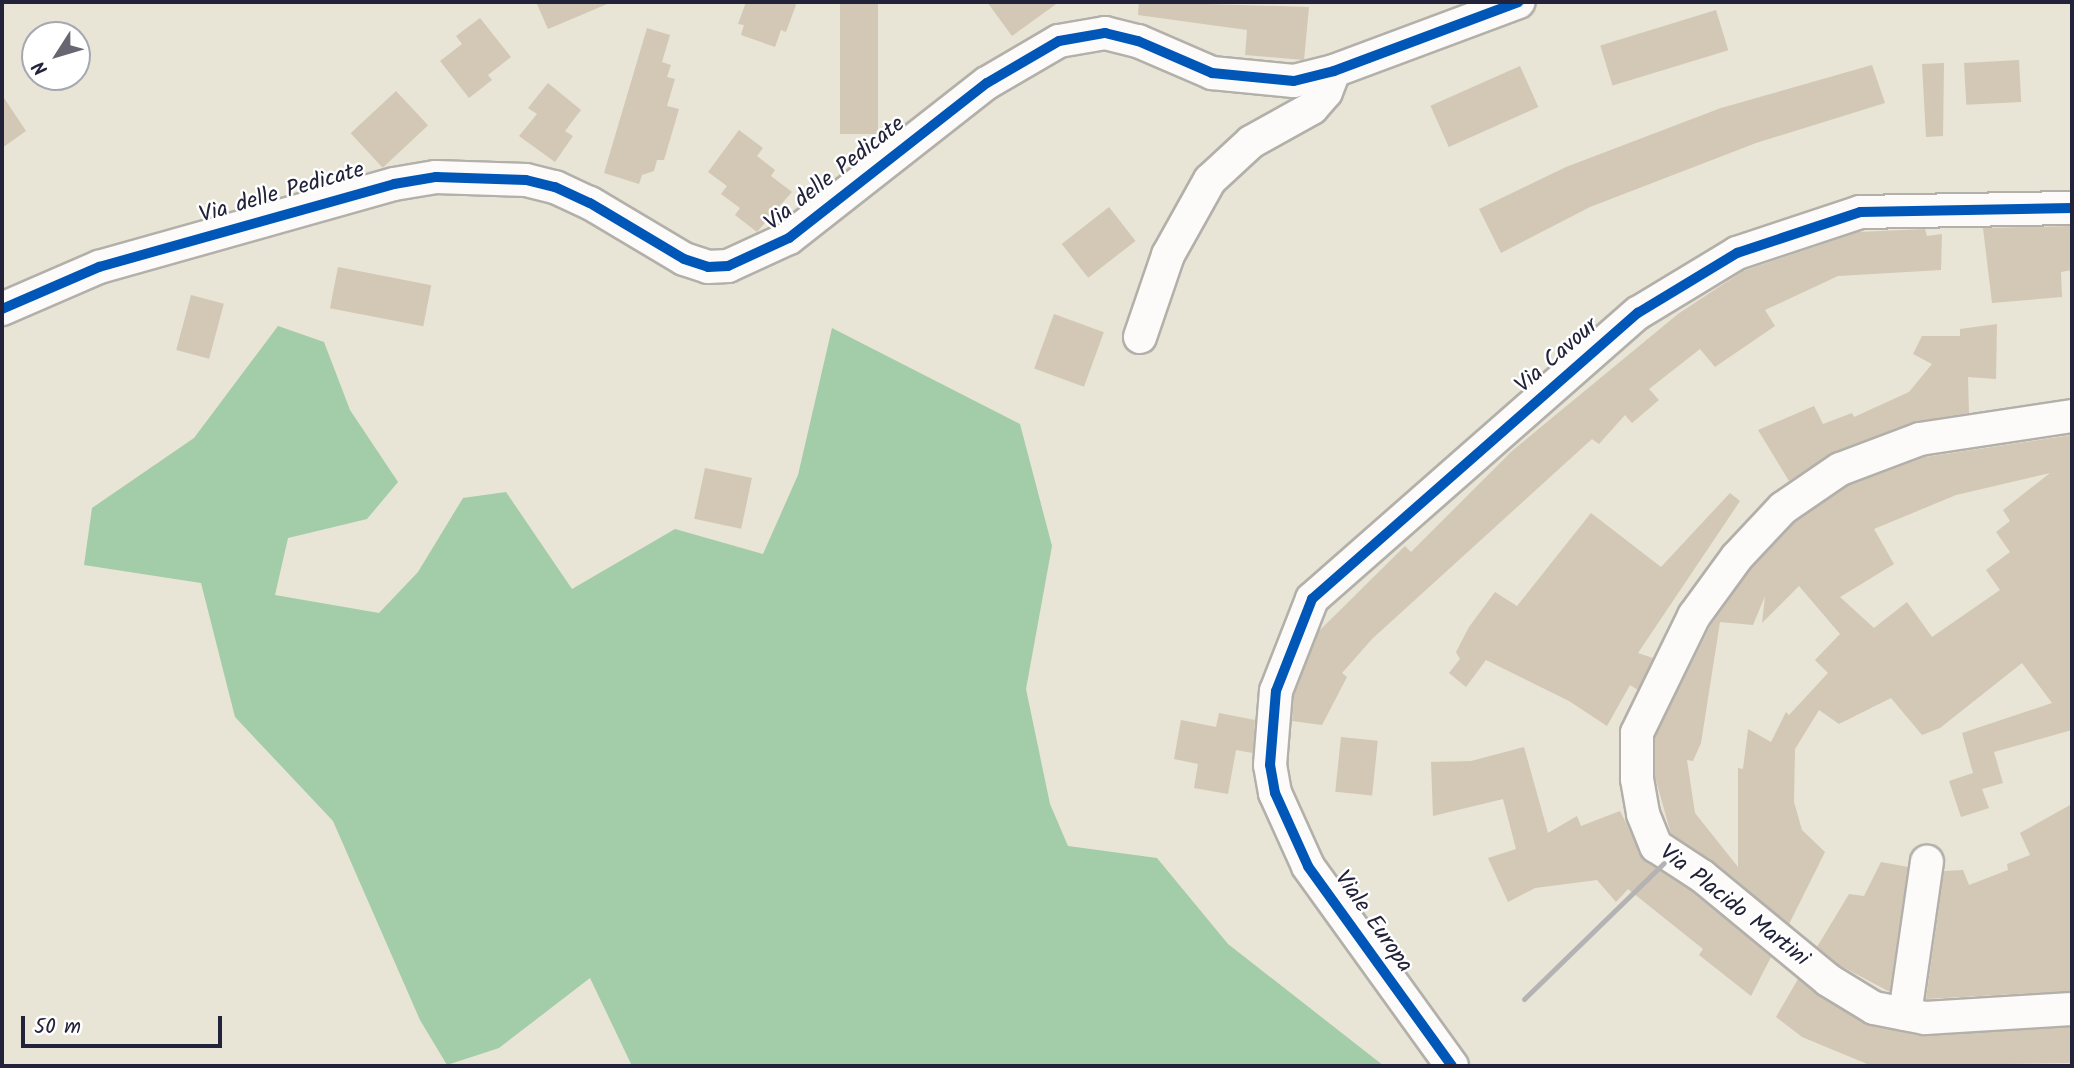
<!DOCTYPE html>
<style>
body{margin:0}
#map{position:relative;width:2074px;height:1068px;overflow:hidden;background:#e8e4d6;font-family:Kalam,sans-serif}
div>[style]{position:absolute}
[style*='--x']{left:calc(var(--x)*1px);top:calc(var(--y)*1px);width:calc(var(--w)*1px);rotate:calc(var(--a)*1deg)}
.forest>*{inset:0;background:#a3cca8}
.building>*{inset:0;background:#d3c7b6;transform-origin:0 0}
.roads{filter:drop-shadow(2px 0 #b3b0aa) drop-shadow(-2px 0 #b3b0aa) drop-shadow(0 2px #b3b0aa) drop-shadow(0 -2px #b3b0aa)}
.minor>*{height:32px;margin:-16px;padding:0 16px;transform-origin:16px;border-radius:16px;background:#fcfbf9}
.rail>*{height:5px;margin:-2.5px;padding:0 2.5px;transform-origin:2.5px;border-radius:2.5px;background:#b3b3b4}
.cycleway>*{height:10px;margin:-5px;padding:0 5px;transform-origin:5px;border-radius:5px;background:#0057b8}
span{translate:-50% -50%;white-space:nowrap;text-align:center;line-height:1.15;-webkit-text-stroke:5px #fff;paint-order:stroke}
.street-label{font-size:23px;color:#22223b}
.frame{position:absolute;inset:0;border:4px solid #22223b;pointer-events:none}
.north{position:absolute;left:21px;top:21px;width:70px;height:70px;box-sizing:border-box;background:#fff;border:2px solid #a7a7b1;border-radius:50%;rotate:233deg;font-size:19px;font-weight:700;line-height:28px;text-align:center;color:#22223b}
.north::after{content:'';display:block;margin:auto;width:24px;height:32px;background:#676671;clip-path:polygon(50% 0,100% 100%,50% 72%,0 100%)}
.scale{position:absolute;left:21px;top:1016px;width:201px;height:32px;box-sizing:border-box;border:4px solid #22223b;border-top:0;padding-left:9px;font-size:21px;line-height:24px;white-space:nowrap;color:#22223b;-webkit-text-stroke:5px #fff;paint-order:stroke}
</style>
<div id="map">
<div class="forest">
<div style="clip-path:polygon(278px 326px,324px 342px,350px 410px,398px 482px,367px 519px,288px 538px,275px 595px,379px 613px,418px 572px,463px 498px,506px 492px,572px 589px,675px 529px,763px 554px,798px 475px,832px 328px,1020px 424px,1052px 546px,1026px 689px,1050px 804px,1068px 846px,1157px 858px,1228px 944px,1384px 1066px,632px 1066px,590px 978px,499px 1048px,447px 1065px,420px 1020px,333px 821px,235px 717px,201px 583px,84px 565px,92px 508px,194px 438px)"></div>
</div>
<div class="building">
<div style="clip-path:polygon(536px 2px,612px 2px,548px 29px)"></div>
<div style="clip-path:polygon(746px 2px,797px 2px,786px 32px,781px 30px,775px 47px,741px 35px,744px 25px,738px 24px)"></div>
<div style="left:840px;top:2px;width:38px;height:132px"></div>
<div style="clip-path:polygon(987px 2px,1059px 2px,1012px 36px)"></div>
<div style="clip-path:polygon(1139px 2px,1309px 7px,1304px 60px,1245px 55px,1247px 30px,1138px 15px)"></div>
<div style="left:1716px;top:10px;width:42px;height:121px;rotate:73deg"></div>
<div style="clip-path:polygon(480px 18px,511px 57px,488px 75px,492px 80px,469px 98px,440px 61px,462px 44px,456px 36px)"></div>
<div style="clip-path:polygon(647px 28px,670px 35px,662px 62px,671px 65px,667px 77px,675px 79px,667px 106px,679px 109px,664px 160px,657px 160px,654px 171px,642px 175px,639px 184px,604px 173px)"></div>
<div style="left:2019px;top:60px;width:42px;height:55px;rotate:87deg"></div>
<div style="clip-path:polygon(1944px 63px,1943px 136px,1926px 137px,1922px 64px)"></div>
<div style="clip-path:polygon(1872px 65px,1885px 103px,1756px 143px,1590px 207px,1501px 253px,1479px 209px,1566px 167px,1721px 108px)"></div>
<div style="left:1520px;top:66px;width:45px;height:98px;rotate:66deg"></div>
<div style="clip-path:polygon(548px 83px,581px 110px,565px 131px,573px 136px,555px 162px,519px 136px,537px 114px,528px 108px)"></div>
<div style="left:396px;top:91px;width:47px;height:62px;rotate:47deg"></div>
<div style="clip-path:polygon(2px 95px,26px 131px,2px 148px)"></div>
<div style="clip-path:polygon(739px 130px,763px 148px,757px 156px,775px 170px,771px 176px,792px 192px,757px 232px,735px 215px,740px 208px,721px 194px,727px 186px,708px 172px)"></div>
<div style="left:1109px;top:207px;width:43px;height:60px;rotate:52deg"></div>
<div style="clip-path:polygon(2072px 226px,2072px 270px,2061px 272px,2062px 297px,1992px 303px,1983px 228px)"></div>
<div style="clip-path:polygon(1925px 229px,1927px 236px,1942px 234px,1941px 270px,1838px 276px,1765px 310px,1775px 326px,1715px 367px,1700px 349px,1649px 389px,1659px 400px,1632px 423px,1625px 415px,1599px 444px,1592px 439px,1372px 639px,1342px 673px,1347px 677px,1322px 725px,1292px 721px,1294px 695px,1319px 631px,1405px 546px,1411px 552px,1512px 451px,1678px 314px,1743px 271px,1858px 232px)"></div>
<div style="left:338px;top:267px;width:95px;height:42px;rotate:11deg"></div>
<div style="left:191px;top:295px;width:34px;height:57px;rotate:15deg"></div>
<div style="left:1054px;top:314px;width:53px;height:58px;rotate:20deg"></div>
<div style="clip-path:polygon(1997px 324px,1996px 379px,1968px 377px,1969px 413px,1914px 422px,1834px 452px,1789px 481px,1758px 430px,1814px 406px,1823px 424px,1852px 413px,1854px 417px,1909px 392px,1932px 364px,1913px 354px,1922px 336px,1960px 336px,1960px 329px)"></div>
<div style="clip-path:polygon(evenodd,2072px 435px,2072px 730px,1994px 752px,2003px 783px,1982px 789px,1989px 808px,1961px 817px,1949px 781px,1973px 773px,1962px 733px,2052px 703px,2022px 663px,1940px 728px,1922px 735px,1891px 698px,1839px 724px,1819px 710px,1795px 749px,1794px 802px,1802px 830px,1825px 852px,1789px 924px,1714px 862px,1671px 834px,1655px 777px,1655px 737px,1710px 626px,1751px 569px,1795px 522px,1849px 485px,1925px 457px,2072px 435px,2050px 473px,2003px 510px,2010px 521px,1996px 532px,2010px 552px,1986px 570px,2000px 590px,1932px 637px,1907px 602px,1874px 628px,1840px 597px,1894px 564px,1874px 529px,1956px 495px,2050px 473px,2072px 435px,1799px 586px,1840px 634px,1815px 660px,1828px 673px,1789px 715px,1786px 712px,1771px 742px,1748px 729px,1743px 769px,1738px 768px,1738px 867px,1695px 813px,1687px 760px,1693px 761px,1701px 743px,1720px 622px,1753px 625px,1765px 596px,1762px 623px,1799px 586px)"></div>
<div style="left:705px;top:468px;width:48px;height:52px;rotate:12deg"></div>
<div style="clip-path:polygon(1730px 493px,1740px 501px,1638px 653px,1653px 658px,1638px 690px,1630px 685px,1607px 726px,1569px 701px,1486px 660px,1466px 687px,1449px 673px,1460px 659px,1456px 652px,1469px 627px,1495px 592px,1517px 606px,1591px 513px,1661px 567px)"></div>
<div style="clip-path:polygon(1219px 713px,1255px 720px,1253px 753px,1236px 750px,1228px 794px,1194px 788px,1198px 764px,1174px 759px,1181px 720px,1216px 727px)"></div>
<div style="left:1341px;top:737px;width:37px;height:55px;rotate:6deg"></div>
<div style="clip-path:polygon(1524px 747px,1548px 833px,1577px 816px,1581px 826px,1620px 811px,1645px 861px,1691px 891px,1771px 957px,1751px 996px,1699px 955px,1703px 949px,1628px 889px,1616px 902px,1597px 880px,1535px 888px,1508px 902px,1488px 858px,1516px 849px,1503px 799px,1433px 816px,1431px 762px,1471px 761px)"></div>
<div style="clip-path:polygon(2072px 804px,2072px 991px,1926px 999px,1944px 871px,1963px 870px,1969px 885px,2008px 870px,2007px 864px,2030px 855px,2020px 833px)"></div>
<div style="clip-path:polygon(1881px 862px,1908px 867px,1890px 992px,1839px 965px,1817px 947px,1849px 894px,1864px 896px)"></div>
<div style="clip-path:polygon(1798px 979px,1865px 1024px,1921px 1036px,2072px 1027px,2072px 1063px,1872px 1066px,1802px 1037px,1776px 1017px)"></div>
</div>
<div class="roads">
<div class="minor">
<div style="--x:2;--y:309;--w:106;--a:-23.4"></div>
<div style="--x:99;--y:267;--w:306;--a:-15.7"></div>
<div style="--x:394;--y:184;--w:43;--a:-9.5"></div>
<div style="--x:436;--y:177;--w:90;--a:1.9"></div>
<div style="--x:526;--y:180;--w:30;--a:14"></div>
<div style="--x:555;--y:187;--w:38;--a:25"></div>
<div style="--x:590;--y:203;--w:109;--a:30.8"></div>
<div style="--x:684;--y:259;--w:25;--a:18"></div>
<div style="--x:708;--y:267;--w:20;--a:-3"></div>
<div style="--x:728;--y:266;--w:67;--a:-24.7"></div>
<div style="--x:789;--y:238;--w:251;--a:-38.1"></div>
<div style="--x:987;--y:83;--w:83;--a:-30.3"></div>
<div style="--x:1059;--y:41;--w:47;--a:-9.9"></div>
<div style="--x:1105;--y:33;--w:34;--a:14"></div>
<div style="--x:1138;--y:41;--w:81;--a:23.4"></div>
<div style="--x:1212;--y:73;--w:82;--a:5.6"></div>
<div style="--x:1294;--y:81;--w:41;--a:-14"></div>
<div style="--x:1334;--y:71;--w:197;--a:-20.5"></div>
<div style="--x:1140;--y:337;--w:87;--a:-71.1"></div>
<div style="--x:1168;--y:255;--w:86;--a:-60.8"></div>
<div style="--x:1210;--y:180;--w:56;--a:-42.8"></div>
<div style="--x:1251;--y:142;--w:70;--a:-29.1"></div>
<div style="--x:1312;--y:108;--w:21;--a:-49"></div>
<div style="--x:1326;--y:92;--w:22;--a:-69"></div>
<div style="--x:2072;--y:416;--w:154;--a:171.4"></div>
<div style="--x:1920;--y:439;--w:85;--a:159.4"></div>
<div style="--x:1840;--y:469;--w:69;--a:145.6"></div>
<div style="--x:1783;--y:508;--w:67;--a:133.2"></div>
<div style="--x:1737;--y:557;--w:73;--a:126.1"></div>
<div style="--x:1694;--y:616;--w:130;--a:116"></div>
<div style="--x:1637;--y:733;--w:46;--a:90"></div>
<div style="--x:1637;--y:779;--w:36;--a:80"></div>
<div style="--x:1643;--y:814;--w:35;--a:68"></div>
<div style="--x:1656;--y:846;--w:55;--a:33.1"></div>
<div style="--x:1702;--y:876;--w:163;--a:39.5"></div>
<div style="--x:1828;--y:980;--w:54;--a:31.3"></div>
<div style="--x:1874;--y:1008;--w:52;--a:11.1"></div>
<div style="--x:1925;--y:1018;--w:147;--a:-3.5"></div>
<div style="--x:1905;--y:1014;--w:154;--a:-81.8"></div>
<div style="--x:1452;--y:1066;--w:246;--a:-125.8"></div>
<div style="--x:1308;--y:866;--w:80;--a:-114.3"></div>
<div style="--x:1275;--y:793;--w:28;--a:-100"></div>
<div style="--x:1270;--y:765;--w:74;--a:-85.4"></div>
<div style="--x:1276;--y:691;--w:99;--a:-68.6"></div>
<div style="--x:1312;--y:599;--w:434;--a:-41.3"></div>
<div style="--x:1638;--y:313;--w:116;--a:-31.2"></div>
<div style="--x:1737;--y:253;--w:130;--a:-18.4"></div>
<div style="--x:1860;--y:212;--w:212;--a:-1.1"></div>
</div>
</div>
<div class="rail">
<div style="--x:1524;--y:999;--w:195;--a:-44.2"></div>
</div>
<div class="cycleway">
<div style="--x:2;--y:309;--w:106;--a:-23.4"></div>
<div style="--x:99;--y:267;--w:306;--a:-15.7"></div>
<div style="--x:394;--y:184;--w:43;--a:-9.5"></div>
<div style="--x:436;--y:177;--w:90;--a:1.9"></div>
<div style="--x:526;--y:180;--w:30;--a:14"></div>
<div style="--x:555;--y:187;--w:38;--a:25"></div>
<div style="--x:590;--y:203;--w:109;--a:30.8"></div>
<div style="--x:684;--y:259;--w:25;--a:18"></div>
<div style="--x:708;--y:267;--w:20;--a:-3"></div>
<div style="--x:728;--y:266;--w:67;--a:-24.7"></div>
<div style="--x:789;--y:238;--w:251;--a:-38.1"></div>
<div style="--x:987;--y:83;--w:83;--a:-30.3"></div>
<div style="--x:1059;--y:41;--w:47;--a:-9.9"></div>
<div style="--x:1105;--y:33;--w:34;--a:14"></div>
<div style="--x:1138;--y:41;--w:81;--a:23.4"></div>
<div style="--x:1212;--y:73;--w:82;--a:5.6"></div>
<div style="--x:1294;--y:81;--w:41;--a:-14"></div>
<div style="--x:1334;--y:71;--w:197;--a:-20.5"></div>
<div style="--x:1452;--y:1066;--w:246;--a:-125.8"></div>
<div style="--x:1308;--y:866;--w:80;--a:-114.3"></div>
<div style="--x:1275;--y:793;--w:28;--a:-100"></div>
<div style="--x:1270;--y:765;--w:74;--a:-85.4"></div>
<div style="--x:1276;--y:691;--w:99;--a:-68.6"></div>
<div style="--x:1312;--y:599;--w:434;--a:-41.3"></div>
<div style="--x:1638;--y:313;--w:116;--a:-31.2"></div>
<div style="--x:1737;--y:253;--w:130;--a:-18.4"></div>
<div style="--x:1860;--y:212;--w:212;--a:-1.1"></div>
</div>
<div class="street-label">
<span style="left:835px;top:174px;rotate:-38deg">Via delle Pedicate</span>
<span style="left:282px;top:193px;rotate:-16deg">Via delle Pedicate</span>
<span style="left:1557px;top:356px;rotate:-41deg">Via Cavour</span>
<span style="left:1734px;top:906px;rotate:38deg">Via Placido Martini</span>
<span style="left:1373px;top:922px;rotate:55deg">Viale Europa</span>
</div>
<div class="frame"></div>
<div class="north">N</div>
<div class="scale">50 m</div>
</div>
